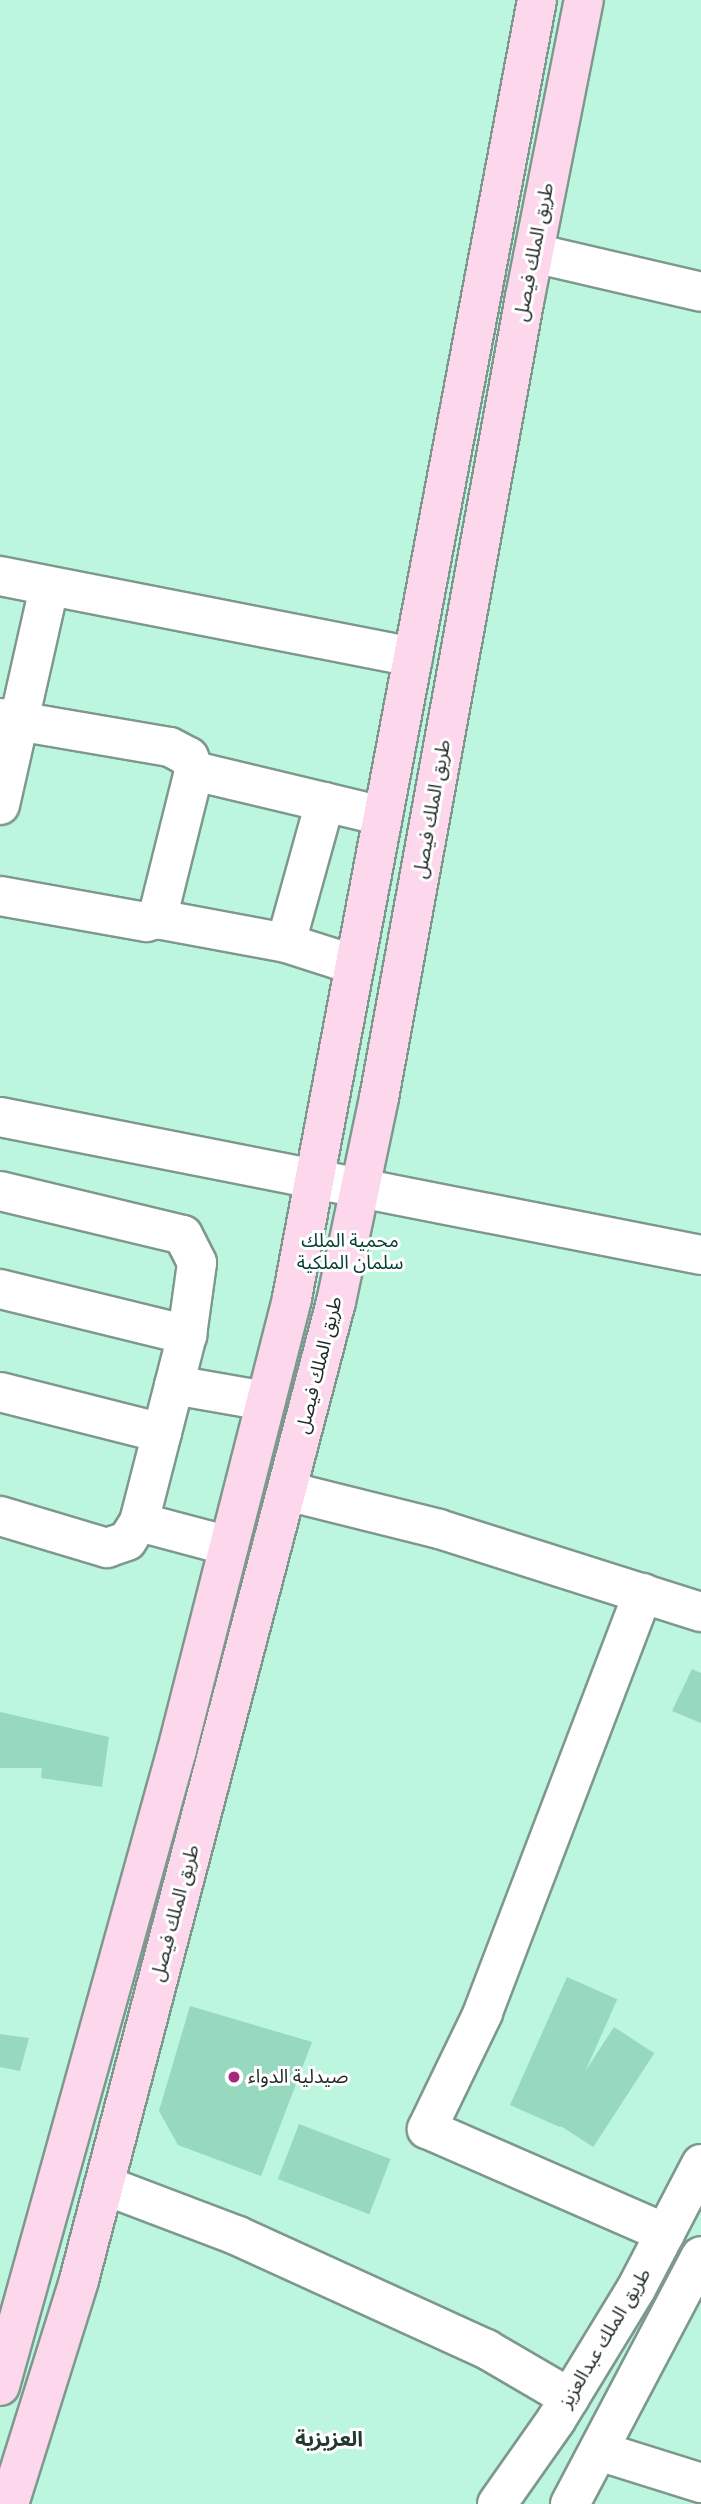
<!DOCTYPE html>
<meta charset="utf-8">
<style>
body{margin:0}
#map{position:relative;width:701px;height:2504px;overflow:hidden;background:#e8fff5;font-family:Ubuntu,"Noto Sans Arabic",sans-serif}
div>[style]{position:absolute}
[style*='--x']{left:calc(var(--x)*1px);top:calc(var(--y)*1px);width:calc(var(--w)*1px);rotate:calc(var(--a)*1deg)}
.green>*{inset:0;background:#bcf6de;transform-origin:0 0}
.building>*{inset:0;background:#96d9bf;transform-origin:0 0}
.roads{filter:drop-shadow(2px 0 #7e988d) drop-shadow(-2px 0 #7e988d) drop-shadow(0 2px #7e988d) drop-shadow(0 -2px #7e988d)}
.minor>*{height:38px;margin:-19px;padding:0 19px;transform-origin:19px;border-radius:19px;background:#fff}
.major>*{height:38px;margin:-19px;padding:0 19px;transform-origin:19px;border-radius:19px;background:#fdd8ed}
.dots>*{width:19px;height:19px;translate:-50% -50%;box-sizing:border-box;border:4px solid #fff;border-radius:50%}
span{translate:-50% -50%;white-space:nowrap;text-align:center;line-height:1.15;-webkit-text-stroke:6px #fff;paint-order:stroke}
.street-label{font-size:19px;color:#1e2824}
.park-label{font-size:19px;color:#054130}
.poi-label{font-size:19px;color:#1e2824}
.left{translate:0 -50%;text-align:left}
.neighbourhood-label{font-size:21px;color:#223930;font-weight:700}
</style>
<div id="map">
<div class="green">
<div style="left:0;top:0;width:701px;height:2504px"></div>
</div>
<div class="building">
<div style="clip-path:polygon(692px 1669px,701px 1673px,701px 1723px,672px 1711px)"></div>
<div style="clip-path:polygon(0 1712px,109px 1737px,102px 1787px,41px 1778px,42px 1768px,0 1768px)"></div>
<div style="left:567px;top:1977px;width:55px;height:140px;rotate:24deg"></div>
<div style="clip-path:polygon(190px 2006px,312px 2042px,261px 2176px,178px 2145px,159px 2111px)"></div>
<div style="left:614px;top:2027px;width:48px;height:112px;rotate:33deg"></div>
<div style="clip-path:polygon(0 2034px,29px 2038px,20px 2071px,0 2067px)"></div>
<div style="left:299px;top:2124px;width:98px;height:59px;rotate:21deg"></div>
</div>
<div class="roads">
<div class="minor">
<div style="--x:534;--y:253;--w:171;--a:13.1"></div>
<div style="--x:0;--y:576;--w:421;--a:11.1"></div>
<div style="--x:0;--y:718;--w:172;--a:9.7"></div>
<div style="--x:170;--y:747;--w:21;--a:28"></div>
<div style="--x:189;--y:757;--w:15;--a:70"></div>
<div style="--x:194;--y:771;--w:153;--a:104"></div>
<div style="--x:157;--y:919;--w:11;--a:165"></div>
<div style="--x:146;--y:922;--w:148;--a:-169.9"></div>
<div style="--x:194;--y:771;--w:194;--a:13.4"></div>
<div style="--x:325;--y:802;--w:146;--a:105.5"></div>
<div style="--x:286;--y:943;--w:72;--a:17.7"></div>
<div style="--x:0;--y:805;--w:223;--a:-77.3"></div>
<div style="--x:157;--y:919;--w:131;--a:10.5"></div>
<div style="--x:0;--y:1117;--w:714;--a:11.14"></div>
<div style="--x:0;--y:1191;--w:188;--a:13.5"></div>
<div style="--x:183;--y:1235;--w:31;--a:63"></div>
<div style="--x:197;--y:1263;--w:73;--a:97.9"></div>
<div style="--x:187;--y:1335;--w:193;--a:104.4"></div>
<div style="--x:139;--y:1522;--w:22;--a:122"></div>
<div style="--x:127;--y:1541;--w:21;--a:161"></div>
<div style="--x:107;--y:1548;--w:112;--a:-163.3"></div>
<div style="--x:0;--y:1289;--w:193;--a:13.8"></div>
<div style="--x:174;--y:1385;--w:93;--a:9.9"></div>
<div style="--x:0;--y:1392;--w:167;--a:14.2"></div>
<div style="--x:287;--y:1491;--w:157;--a:14"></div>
<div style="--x:439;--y:1529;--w:275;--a:17.6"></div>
<div style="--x:139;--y:1522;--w:93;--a:14.9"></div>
<div style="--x:643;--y:1593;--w:449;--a:110.9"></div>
<div style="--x:483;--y:2013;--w:129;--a:115.8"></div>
<div style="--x:427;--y:2129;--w:260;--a:23.6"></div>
<div style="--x:104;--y:2185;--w:143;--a:20.8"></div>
<div style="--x:238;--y:2236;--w:273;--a:24.5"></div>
<div style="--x:486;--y:2349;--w:97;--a:30.3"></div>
<div style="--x:599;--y:2451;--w:107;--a:17.4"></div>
<div style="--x:497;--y:2504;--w:103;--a:-54.9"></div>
<div style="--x:556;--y:2420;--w:153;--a:-58.6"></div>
<div style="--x:636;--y:2289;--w:141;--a:-62.5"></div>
<div style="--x:570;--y:2504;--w:280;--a:-62.2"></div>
</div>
<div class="major">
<div style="--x:0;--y:2386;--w:660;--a:-74.45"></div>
<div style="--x:177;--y:1750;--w:466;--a:-75.7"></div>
<div style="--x:292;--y:1298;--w:1321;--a:-79.31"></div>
<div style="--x:9;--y:2504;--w:235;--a:-72.6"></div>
<div style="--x:79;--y:2280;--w:1011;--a:-75.28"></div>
<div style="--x:336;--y:1302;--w:208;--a:-78.1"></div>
<div style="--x:379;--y:1098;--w:814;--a:-79.67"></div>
<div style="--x:525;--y:297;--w:303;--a:-78.8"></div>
</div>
</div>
<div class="dots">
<div style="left:234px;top:2077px;background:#a52a7d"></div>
</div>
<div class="street-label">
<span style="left:534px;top:252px;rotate:-79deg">طريق الملك فيصل</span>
<span style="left:432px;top:809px;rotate:-80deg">طريق الملك فيصل</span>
<span style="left:319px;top:1365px;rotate:-76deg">طريق الملك فيصل</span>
<span style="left:175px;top:1913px;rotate:-75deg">طريق الملك فيصل</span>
<span style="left:605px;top:2338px;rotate:-59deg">طريق الملك عبدالعزيز</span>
</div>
<div class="park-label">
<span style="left:350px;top:1252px">محمية الملك<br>سلمان الملكية</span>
</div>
<div class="poi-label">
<span class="left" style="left:248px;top:2077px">صيدلية الدواء</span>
</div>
<div class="neighbourhood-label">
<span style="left:329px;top:2438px">العزيزية</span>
</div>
</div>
